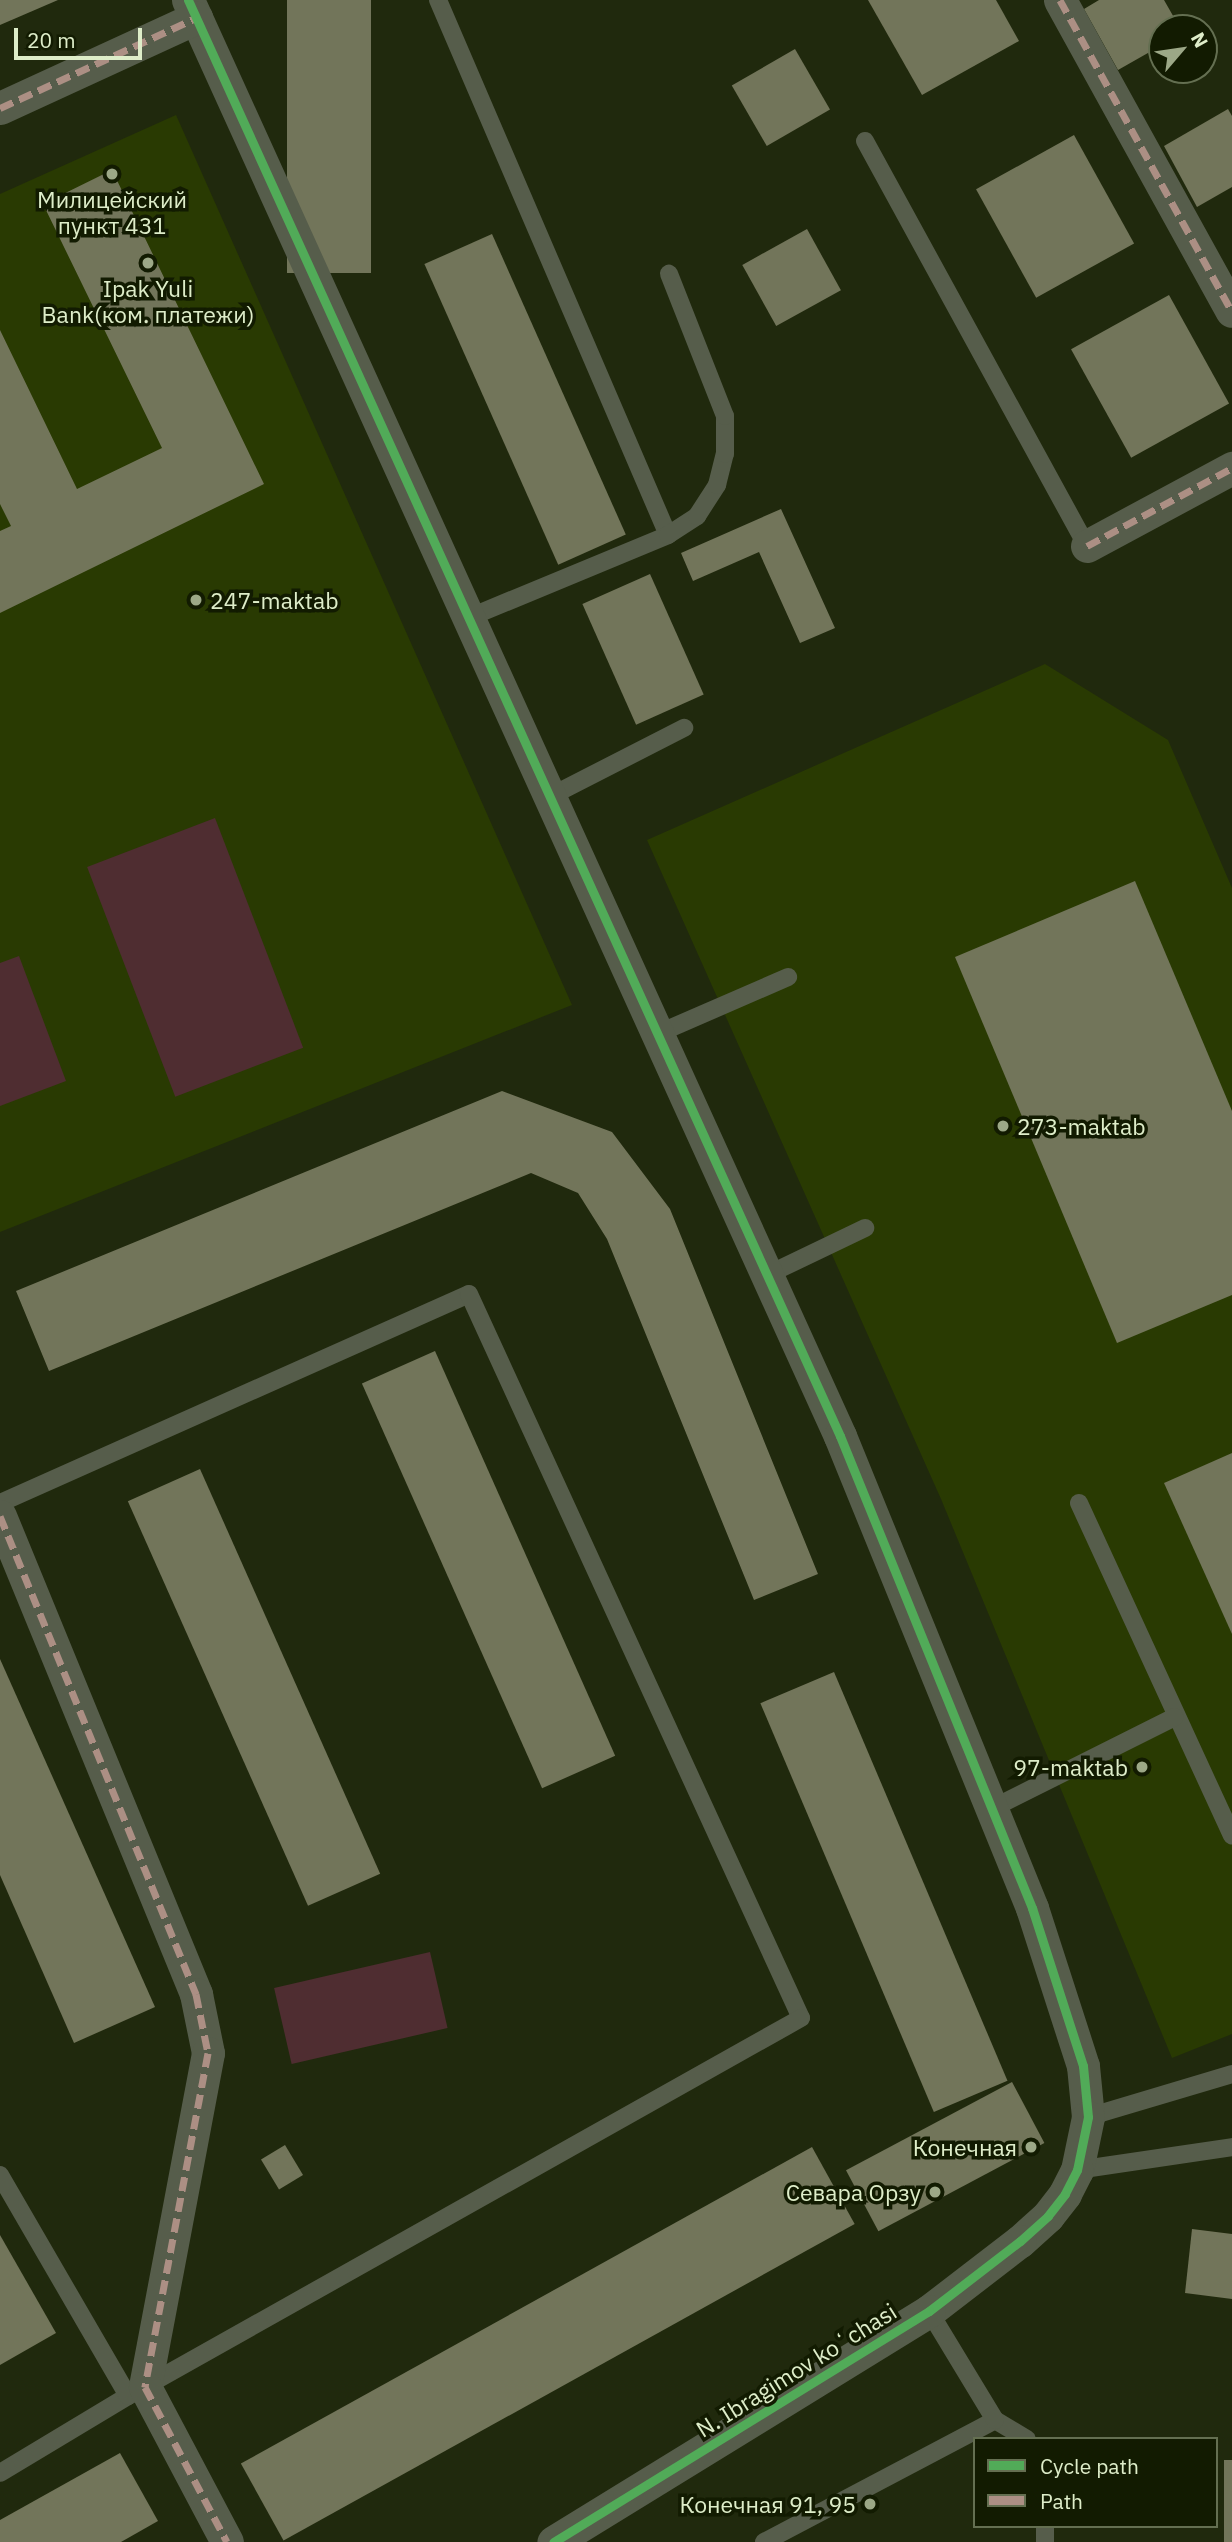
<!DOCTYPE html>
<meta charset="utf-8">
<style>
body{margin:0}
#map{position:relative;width:1232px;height:2542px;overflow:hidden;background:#20290d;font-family:"IBM Plex Sans",sans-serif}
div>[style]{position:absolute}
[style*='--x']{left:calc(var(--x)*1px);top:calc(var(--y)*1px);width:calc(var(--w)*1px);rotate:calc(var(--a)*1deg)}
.built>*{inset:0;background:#293a02}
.green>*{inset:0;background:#4f2d31;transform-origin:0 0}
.building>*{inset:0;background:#72755a;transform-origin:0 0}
.service>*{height:18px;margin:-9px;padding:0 9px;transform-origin:9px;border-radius:9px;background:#565d4b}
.minor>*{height:33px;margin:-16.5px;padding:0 16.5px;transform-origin:16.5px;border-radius:16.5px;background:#565d4b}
.quiet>*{height:7px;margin-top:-3.5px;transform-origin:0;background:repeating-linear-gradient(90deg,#ac8f84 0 14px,transparent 0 21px)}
.cycleway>*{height:9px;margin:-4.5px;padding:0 4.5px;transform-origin:4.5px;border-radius:4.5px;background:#51ab58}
.dots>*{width:19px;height:19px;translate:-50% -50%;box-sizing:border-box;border:4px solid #121b01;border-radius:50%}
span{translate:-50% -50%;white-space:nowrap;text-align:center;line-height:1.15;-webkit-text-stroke:7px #121b01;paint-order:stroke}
.poi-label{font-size:23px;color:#deedc9}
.left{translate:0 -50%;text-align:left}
.right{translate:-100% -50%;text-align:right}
.street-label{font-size:23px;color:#deedc9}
.legend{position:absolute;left:973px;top:2437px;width:245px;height:91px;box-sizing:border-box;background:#121b01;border:2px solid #646f51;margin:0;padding:9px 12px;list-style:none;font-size:21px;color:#deedc9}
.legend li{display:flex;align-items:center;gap:14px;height:35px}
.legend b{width:35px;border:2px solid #646f51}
.north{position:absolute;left:1148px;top:14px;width:70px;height:70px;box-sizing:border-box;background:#121b01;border:2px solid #646f51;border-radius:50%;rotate:61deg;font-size:19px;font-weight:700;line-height:28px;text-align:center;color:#deedc9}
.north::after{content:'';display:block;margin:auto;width:24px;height:32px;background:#9ca887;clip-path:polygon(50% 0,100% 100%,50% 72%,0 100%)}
.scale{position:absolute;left:14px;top:28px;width:128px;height:32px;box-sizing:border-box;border:4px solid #deedc9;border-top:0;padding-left:9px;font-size:21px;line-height:24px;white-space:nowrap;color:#deedc9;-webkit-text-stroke:5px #121b01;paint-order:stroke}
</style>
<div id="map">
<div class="built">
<div style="clip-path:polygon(176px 115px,572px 1005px,0 1232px,0 194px)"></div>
<div style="clip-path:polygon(1045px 664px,1168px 740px,1232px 888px,1232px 2034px,1172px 2058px,941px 1499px,647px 840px)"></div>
</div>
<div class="green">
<div style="left:215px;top:818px;width:246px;height:137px;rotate:69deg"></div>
<div style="clip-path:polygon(19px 956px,66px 1081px,0 1106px,0 963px)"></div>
<div style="left:430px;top:1952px;width:78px;height:160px;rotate:77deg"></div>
</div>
<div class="building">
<div style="clip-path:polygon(0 0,58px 0,0 25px)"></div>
<div style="left:287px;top:0;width:84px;height:273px"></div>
<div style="clip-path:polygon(868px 0,996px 0,1019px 41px,922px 95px)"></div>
<div style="clip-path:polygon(1099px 0,1164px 0,1180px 28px,1162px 28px,1162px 45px,1118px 70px,1084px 9px)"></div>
<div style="left:795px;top:49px;width:70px;height:73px;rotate:60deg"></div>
<div style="clip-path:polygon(1228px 109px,1232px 116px,1232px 187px,1197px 207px,1164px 146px)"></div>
<div style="left:1074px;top:135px;width:124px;height:112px;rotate:61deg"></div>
<div style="clip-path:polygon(112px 170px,264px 484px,0 613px,0 531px,11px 526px,0 504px,0 330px,77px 489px,162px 448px,43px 204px)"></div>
<div style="left:807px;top:229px;width:70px;height:74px;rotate:61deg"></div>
<div style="left:492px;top:234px;width:329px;height:74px;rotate:66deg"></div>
<div style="left:1169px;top:295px;width:124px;height:112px;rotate:61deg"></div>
<div style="clip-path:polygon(781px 509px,835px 628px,800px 643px,759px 552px,693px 581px,681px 553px)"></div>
<div style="left:650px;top:574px;width:132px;height:74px;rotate:66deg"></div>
<div style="clip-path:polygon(1135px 881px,1232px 1111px,1232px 1295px,1117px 1343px,955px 957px)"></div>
<div style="clip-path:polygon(502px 1091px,612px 1132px,670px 1209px,818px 1574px,754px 1600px,607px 1239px,578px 1193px,531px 1173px,49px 1371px,16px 1291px)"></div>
<div style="left:435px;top:1351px;width:443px;height:80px;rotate:66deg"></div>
<div style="clip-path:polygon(1232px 1453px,1232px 1634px,1164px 1483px)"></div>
<div style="left:200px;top:1469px;width:443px;height:79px;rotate:66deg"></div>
<div style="clip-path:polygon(0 1659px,155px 2007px,74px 2043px,0 1875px)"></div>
<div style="left:834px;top:1672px;width:444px;height:80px;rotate:67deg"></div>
<div style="left:1012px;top:2082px;width:69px;height:188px;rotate:62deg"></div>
<div style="left:285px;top:2145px;width:35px;height:28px;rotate:59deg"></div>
<div style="left:812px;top:2147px;width:88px;height:653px;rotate:61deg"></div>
<div style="clip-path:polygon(1192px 2229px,1232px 2234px,1232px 2299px,1185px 2293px)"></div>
<div style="clip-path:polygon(0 2235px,56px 2333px,0 2365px)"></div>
<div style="clip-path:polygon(120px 2453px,158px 2521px,121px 2542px,0 2542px,0 2520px)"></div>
<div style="left:1224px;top:2460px;width:8px;height:82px"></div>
</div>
<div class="service">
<div style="--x:438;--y:0;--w:582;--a:66.74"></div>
<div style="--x:865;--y:141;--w:462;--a:61.3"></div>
<div style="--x:468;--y:618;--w:217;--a:-22.5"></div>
<div style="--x:668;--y:535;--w:35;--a:-33"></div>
<div style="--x:697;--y:516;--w:37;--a:-57"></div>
<div style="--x:717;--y:485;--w:32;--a:-76"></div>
<div style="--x:725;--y:454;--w:38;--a:-90"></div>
<div style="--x:725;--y:416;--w:153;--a:-111.5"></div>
<div style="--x:549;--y:797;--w:152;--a:-27.1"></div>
<div style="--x:657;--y:1034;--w:143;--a:-23.5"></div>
<div style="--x:767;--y:1275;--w:109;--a:-25.6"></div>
<div style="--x:0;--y:1503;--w:513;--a:-24.02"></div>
<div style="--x:469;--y:1294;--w:796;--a:65.37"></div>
<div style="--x:801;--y:2018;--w:772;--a:150.68"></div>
<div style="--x:128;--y:2396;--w:149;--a:149"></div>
<div style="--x:1079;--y:1503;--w:366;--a:65.3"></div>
<div style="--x:993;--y:1808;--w:203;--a:-26.6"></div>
<div style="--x:1088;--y:2117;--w:150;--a:-16.6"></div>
<div style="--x:1077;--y:2170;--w:157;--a:-8.4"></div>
<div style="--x:0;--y:2175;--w:255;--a:59.9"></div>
<div style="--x:995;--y:2420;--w:37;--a:31"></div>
<div style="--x:764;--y:2542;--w:261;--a:-27.8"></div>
<div style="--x:995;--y:2420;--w:127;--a:-121.2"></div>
<div style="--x:1045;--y:2542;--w:16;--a:-90"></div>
</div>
<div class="minor">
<div style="--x:188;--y:0;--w:1577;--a:65.58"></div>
<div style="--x:840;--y:1436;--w:510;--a:67.86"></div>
<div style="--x:1032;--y:1908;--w:166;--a:72.1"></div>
<div style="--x:1083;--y:2066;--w:51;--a:84.4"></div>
<div style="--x:1088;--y:2117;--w:54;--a:101.7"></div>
<div style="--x:1077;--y:2170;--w:27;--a:117"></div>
<div style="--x:1065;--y:2194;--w:28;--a:128"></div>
<div style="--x:1048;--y:2216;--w:38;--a:138"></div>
<div style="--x:1020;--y:2241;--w:115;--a:142.4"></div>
<div style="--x:929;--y:2311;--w:441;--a:148.4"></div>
<div style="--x:1060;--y:0;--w:355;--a:61.1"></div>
<div style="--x:0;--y:108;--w:216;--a:-24.7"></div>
<div style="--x:1087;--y:546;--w:165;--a:-28.3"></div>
<div style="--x:0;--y:1516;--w:517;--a:67.7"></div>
<div style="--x:196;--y:1994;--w:60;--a:78.5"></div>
<div style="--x:208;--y:2053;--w:340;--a:100.7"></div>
<div style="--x:145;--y:2387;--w:175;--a:62.1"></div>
</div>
<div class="quiet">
<div style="--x:1060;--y:0;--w:355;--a:61.1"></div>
<div style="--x:0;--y:108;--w:216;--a:-24.7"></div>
<div style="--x:1087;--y:546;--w:165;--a:-28.3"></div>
<div style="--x:0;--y:1516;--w:517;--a:67.7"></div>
<div style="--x:196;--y:1994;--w:60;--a:78.5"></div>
<div style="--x:208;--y:2053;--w:340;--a:100.7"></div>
<div style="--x:145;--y:2387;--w:175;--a:62.1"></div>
</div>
<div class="cycleway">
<div style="--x:188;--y:0;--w:1577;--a:65.58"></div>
<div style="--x:840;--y:1436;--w:510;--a:67.86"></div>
<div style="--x:1032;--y:1908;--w:166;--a:72.1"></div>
<div style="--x:1083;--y:2066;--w:51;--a:84.4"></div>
<div style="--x:1088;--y:2117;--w:54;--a:101.7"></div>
<div style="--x:1077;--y:2170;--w:27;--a:117"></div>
<div style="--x:1065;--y:2194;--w:28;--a:128"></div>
<div style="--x:1048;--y:2216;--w:38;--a:138"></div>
<div style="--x:1020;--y:2241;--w:115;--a:142.4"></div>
<div style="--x:929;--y:2311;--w:441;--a:148.4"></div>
</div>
<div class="dots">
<div style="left:112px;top:174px;background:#9ca887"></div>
<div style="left:148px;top:263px;background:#9ca887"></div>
<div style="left:196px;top:600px;background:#9ca887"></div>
<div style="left:1003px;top:1126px;background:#9ca887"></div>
<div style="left:1142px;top:1767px;background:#9ca887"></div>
<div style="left:1031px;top:2147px;background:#9ca887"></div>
<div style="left:935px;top:2192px;background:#9ca887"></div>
<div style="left:870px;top:2504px;background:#9ca887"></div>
</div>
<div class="poi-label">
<span style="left:112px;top:212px">Милицейский<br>пункт 431</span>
<span style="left:148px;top:301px">Ipak Yuli<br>Bank(ком. платежи)</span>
<span class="left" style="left:210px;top:600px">247-maktab</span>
<span class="left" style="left:1017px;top:1126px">273-maktab</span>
<span class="right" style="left:1128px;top:1767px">97-maktab</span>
<span class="right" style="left:1017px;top:2147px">Конечная</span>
<span class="right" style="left:921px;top:2192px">Севара Орзу</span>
<span class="right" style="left:856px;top:2504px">Конечная 91, 95</span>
</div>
<div class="street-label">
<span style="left:796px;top:2370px;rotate:-32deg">N. Ibragimov koʻchasi</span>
</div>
<ul class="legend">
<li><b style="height:9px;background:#51ab58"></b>Cycle path</li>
<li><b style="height:9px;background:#ac8f84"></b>Path</li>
</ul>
<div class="north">N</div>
<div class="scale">20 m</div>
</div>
